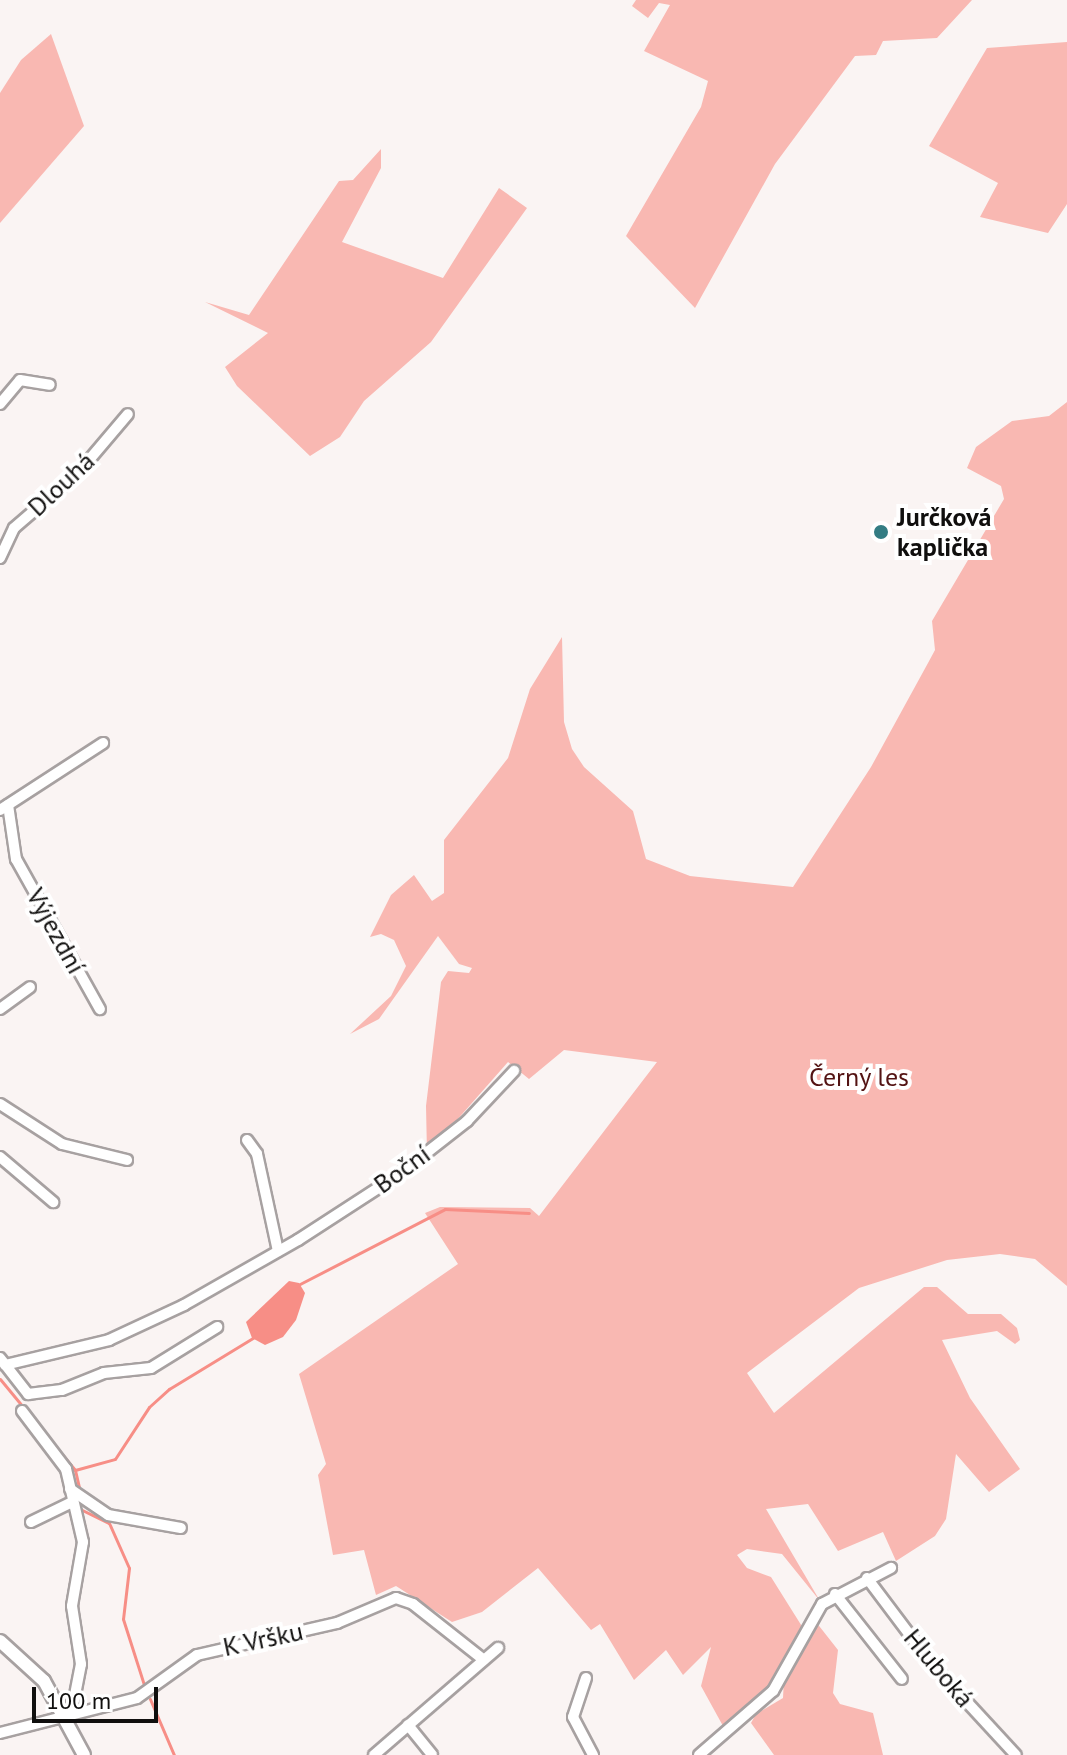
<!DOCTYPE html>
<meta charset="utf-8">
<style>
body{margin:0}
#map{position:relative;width:1067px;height:1755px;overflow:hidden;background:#faf4f3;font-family:"PT Sans",sans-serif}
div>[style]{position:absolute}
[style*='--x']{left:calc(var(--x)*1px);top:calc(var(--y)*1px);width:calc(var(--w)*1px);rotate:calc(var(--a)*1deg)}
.green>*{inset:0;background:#f9b8b2}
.water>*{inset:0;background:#f78e86}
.stream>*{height:3px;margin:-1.5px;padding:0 1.5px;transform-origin:1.5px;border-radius:1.5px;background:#f78e86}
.roads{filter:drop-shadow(2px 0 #a7a1a1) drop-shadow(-2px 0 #a7a1a1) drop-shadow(0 2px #a7a1a1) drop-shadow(0 -2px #a7a1a1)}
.minor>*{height:10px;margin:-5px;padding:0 5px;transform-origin:5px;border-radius:5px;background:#fff}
.tertiary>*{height:12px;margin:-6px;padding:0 6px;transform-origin:6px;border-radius:6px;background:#fff}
.dots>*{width:22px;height:22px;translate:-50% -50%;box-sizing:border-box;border:4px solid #fff;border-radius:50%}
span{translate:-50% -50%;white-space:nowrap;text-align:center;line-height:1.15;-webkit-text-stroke:8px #fff;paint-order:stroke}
.street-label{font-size:26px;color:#100f0e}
.poi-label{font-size:26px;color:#100f0e;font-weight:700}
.left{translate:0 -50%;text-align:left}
.park-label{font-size:26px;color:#531313}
.scale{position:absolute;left:32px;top:1687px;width:126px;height:36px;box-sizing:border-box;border:4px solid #100f0e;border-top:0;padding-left:10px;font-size:24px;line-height:28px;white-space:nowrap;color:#100f0e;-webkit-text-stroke:6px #fff;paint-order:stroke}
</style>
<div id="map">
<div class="green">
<div style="clip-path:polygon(636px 0,972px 0,937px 38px,883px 41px,876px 55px,855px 56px,775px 164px,695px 308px,626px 236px,701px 107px,708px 81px,644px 51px,670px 5px,659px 3px,648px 18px,632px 6px)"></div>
<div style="clip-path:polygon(51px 34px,84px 126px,0 223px,0 93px,21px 60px)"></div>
<div style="clip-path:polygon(1067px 42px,1067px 204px,1048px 233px,980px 217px,998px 183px,929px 146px,987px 48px)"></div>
<div style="clip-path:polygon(381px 149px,381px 168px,342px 242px,443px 278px,499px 188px,527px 208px,431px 342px,364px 401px,340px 437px,310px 456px,237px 386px,225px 367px,268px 333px,205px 302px,249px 315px,339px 181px,353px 180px)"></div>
<div style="clip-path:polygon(1067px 402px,1067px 1286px,1035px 1259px,1000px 1254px,947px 1260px,859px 1288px,747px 1373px,774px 1413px,924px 1287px,937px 1287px,968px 1314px,1001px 1314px,1017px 1328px,1020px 1340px,1015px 1344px,997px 1331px,942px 1340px,970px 1398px,1020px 1469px,989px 1492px,956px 1454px,946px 1519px,935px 1536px,896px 1561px,883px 1532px,838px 1551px,808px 1504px,766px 1509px,820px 1601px,782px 1554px,747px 1549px,737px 1555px,747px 1568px,771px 1577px,803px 1628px,765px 1694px,723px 1726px,701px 1686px,711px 1647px,683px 1675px,666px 1650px,634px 1680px,600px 1624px,591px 1630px,538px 1568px,482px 1612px,452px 1622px,396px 1586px,376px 1595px,364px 1550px,333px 1555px,318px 1475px,326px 1464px,299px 1374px,458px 1264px,425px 1213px,440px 1207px,530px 1208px,539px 1216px,657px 1062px,564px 1050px,529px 1079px,508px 1062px,427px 1154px,426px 1106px,441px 982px,448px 971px,469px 973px,472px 968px,459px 964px,438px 936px,379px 1019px,350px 1034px,391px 996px,406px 966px,394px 940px,381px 934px,370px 937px,391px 895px,414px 875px,432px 901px,444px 893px,444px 840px,508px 758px,530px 689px,562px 637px,564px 722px,572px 749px,584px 767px,633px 811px,646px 859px,690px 876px,793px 887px,871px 767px,928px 663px,935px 650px,932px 621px,1004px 499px,1001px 486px,967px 468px,976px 447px,1012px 421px,1049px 416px)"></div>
<div style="clip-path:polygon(816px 1622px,838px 1650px,833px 1693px,840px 1704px,873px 1713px,883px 1755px,774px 1755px,751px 1723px,756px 1714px,783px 1698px,784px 1678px)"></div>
</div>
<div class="water">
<div style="clip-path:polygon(289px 1281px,299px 1283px,305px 1293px,296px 1320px,283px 1337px,265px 1345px,252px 1338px,246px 1322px)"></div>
</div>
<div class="stream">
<div style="--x:296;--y:1286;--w:168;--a:-27.3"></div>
<div style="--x:445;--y:1209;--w:84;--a:2.7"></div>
<div style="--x:0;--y:1379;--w:118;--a:50.5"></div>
<div style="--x:75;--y:1470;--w:22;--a:77"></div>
<div style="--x:75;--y:1470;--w:41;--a:-15.4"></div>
<div style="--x:115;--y:1459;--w:62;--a:-56.8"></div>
<div style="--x:149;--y:1407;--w:27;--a:-42"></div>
<div style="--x:169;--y:1389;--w:98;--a:-31.3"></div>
<div style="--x:78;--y:1508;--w:34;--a:26"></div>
<div style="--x:109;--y:1523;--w:49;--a:66"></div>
<div style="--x:129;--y:1568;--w:51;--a:96.7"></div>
<div style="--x:123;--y:1619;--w:72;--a:72.3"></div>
<div style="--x:150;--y:1699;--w:61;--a:66.8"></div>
</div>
<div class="roads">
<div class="minor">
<div style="--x:0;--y:404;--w:31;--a:-50"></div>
<div style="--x:20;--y:380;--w:30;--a:9"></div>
<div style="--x:0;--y:558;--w:33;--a:-65"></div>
<div style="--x:14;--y:528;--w:84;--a:-40.7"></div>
<div style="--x:78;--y:473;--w:77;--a:-49.7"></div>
<div style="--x:8;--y:805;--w:55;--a:81.6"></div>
<div style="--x:16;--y:859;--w:172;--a:60.8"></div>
<div style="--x:0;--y:810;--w:123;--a:-33"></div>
<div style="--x:0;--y:1009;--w:37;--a:-36"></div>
<div style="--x:0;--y:1104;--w:74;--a:32.8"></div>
<div style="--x:62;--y:1144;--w:67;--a:13.8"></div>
<div style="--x:247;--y:1140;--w:17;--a:54"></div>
<div style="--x:257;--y:1154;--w:99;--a:77.8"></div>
<div style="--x:0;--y:1157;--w:70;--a:40.3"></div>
<div style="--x:0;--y:1358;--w:46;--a:52.1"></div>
<div style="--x:28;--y:1394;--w:34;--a:-7"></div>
<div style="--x:62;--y:1390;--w:45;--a:-22"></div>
<div style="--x:104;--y:1373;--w:47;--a:-6.1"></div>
<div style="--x:151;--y:1368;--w:78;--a:-31.8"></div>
<div style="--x:5;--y:1365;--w:107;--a:-13.5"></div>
<div style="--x:109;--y:1340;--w:83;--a:-25"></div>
<div style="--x:184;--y:1305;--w:131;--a:-29.7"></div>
<div style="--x:298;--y:1240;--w:119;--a:-33"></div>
<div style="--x:398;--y:1175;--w:88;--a:-38"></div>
<div style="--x:467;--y:1121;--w:69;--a:-46.8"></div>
<div style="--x:22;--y:1411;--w:73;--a:52.8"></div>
<div style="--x:66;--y:1469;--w:75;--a:76.9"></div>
<div style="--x:83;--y:1542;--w:65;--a:99.8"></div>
<div style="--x:72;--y:1606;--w:59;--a:81.2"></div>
<div style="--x:81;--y:1664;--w:37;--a:101"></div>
<div style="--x:74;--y:1700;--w:16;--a:125"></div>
<div style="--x:70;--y:1489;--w:46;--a:34.4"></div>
<div style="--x:108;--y:1515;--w:74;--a:10.1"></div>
<div style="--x:31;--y:1522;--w:43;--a:-26"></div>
<div style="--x:867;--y:1578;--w:106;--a:53"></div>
<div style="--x:931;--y:1663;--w:125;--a:47.3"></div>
<div style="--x:835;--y:1594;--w:108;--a:51.8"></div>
<div style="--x:586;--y:1678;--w:41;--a:108.4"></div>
<div style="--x:573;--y:1717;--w:43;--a:62.2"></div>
<div style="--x:408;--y:1725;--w:38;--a:51"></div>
<div style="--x:0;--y:1733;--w:141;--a:-14.3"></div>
<div style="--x:137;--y:1698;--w:74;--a:-35.6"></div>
<div style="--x:197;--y:1655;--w:144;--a:-12.9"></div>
<div style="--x:337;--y:1623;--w:64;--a:-23"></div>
<div style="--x:396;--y:1598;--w:18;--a:19"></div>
<div style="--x:413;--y:1604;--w:90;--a:38.3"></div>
<div style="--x:374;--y:1755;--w:164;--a:-40.8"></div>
<div style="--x:699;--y:1755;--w:98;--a:-40.9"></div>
<div style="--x:773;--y:1691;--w:100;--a:-60.6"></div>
<div style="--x:822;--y:1604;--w:78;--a:-27.6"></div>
</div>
<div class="tertiary">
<div style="--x:0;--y:1641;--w:59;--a:42.3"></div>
<div style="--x:44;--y:1681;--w:84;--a:61.6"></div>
</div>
</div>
<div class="dots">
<div style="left:881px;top:532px;background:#337c83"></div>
</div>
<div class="street-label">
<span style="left:61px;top:484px;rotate:-43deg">Dlouhá</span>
<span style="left:56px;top:931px;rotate:61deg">Výjezdní</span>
<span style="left:402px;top:1169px;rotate:-36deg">Boční</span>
<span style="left:263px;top:1639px;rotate:-12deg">K Vršku</span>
<span style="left:939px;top:1668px;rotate:50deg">Hluboká</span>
</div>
<div class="poi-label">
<span class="left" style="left:897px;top:532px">Jurčková<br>kaplička</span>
</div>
<div class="park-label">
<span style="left:859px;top:1077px">Černý les</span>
</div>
<div class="scale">100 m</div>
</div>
